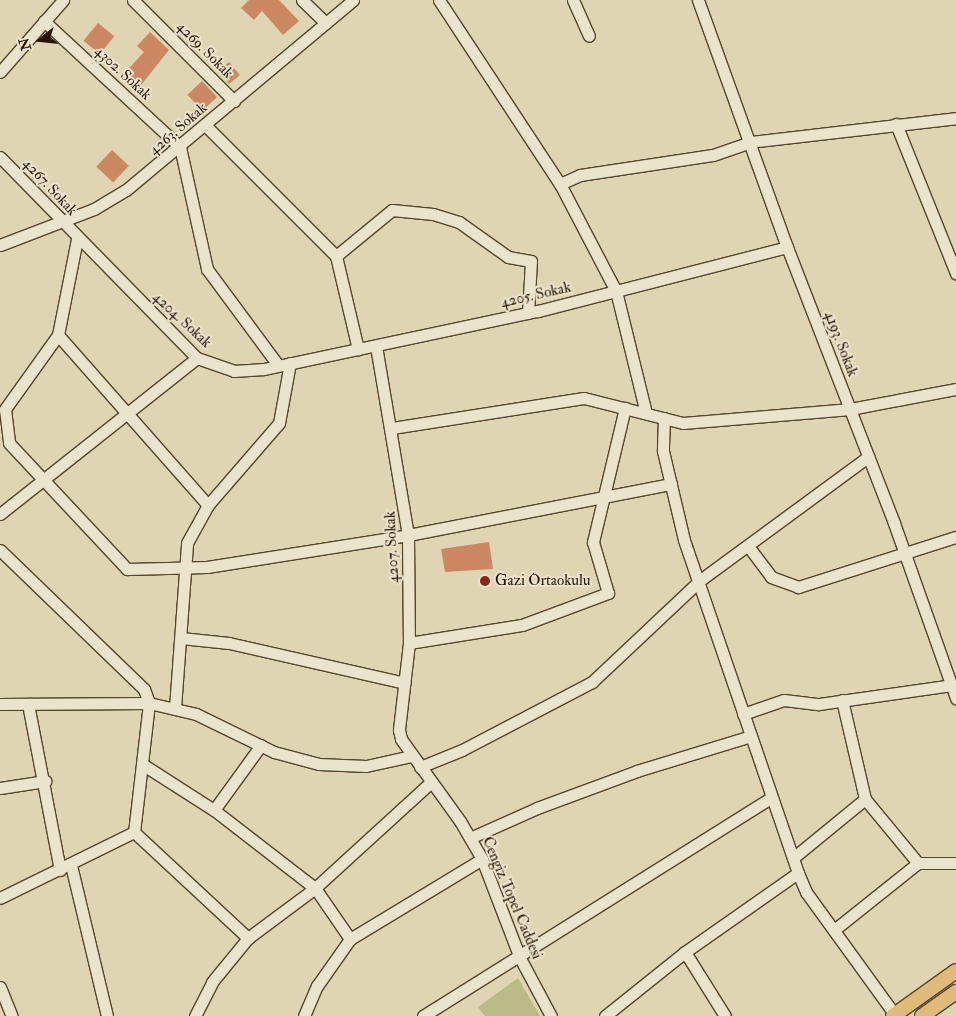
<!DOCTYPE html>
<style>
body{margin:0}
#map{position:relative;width:956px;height:1016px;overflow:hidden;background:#e0d5b2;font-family:"IM FELL Double Pica",serif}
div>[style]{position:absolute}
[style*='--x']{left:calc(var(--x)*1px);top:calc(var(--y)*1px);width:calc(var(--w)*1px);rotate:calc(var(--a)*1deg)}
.green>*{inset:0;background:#babb87}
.building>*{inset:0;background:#cb8862;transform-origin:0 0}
.roads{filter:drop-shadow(1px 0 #55452c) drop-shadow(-1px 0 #55452c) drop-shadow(0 1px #55452c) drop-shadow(0 -1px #55452c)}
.minor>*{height:11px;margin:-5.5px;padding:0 5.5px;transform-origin:5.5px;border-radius:5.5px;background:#ebe4cd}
.major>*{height:14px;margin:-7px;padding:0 7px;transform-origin:7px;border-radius:7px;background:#e0ba79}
.dots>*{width:14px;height:14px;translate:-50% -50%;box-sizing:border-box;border:2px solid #ebe4cd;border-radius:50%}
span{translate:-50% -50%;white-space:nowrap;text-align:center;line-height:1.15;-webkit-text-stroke:4px #ebe4cd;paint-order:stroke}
.street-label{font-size:15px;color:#271500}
.poi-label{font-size:15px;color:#271500}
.left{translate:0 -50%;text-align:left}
.north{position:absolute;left:15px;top:15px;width:50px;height:50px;-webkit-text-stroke:4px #ebe4cd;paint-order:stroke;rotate:254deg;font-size:14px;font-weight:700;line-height:20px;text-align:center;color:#271500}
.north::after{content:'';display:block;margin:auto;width:18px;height:22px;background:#271500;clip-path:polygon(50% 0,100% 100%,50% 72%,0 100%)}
</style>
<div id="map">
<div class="green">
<div style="clip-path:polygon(518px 978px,540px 1016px,485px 1016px,478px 1007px)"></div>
</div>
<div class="building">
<div style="clip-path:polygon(249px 0,279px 0,299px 21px,283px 35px,262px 11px,254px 20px,241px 8px)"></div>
<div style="left:98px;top:23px;width:21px;height:23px;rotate:39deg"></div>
<div style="clip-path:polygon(150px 32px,169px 50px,137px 90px,120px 78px,144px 52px,137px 46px)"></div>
<div style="left:229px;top:62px;width:17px;height:14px;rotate:50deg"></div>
<div style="left:202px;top:81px;width:22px;height:20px;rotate:47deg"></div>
<div style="left:112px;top:150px;width:23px;height:23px;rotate:43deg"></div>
<div style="clip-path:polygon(489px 542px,493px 569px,445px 572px,441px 549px)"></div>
</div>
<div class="roads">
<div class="minor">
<div style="--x:133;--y:0;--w:143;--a:45"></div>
<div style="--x:302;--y:0;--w:33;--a:44"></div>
<div style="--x:439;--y:0;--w:220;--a:56.7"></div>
<div style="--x:560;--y:184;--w:121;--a:62.4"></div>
<div style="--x:616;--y:291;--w:126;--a:76.2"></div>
<div style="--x:573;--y:0;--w:39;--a:66"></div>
<div style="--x:698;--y:0;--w:263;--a:70.2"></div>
<div style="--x:787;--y:247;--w:296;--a:68.8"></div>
<div style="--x:894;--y:523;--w:186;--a:70.5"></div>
<div style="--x:44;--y:21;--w:185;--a:42.8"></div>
<div style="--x:180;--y:147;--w:125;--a:77.5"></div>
<div style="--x:207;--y:269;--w:119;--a:53.5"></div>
<div style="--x:0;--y:72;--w:96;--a:-48.8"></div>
<div style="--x:896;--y:124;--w:161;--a:68.1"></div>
<div style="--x:205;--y:125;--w:185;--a:45"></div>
<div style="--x:336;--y:256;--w:96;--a:76.7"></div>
<div style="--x:0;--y:157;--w:281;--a:45.6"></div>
<div style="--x:197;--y:358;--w:39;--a:19"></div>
<div style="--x:234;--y:371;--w:30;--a:-4"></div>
<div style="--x:264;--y:369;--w:280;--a:-12"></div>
<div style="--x:538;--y:311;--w:257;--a:-14.4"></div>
<div style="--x:560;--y:184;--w:22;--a:-24"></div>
<div style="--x:580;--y:175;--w:134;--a:-8.6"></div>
<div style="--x:713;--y:155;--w:39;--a:-19"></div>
<div style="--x:750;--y:142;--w:207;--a:-6.6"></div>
<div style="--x:77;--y:239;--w:98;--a:101.2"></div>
<div style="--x:58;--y:335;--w:91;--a:125.6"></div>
<div style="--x:5;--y:409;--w:34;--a:83"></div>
<div style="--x:9;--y:443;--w:173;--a:46.9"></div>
<div style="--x:127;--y:569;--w:80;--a:-1.4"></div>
<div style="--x:207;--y:567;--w:204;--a:-9"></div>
<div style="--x:408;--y:535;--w:268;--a:-11"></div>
<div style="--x:0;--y:245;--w:101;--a:-21"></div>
<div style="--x:94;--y:209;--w:37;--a:-31"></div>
<div style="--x:126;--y:190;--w:296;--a:-39.9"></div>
<div style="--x:336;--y:256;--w:72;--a:-39.4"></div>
<div style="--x:392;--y:210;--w:41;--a:5.6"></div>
<div style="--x:433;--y:214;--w:27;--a:17"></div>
<div style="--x:459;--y:222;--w:60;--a:35.5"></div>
<div style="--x:508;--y:257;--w:23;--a:10"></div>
<div style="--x:531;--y:261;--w:52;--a:93.3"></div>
<div style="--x:58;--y:335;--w:227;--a:48.6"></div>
<div style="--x:376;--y:346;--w:192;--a:80.4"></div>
<div style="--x:408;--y:535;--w:108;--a:89.5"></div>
<div style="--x:409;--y:643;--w:88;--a:96.6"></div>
<div style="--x:399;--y:730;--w:9;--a:77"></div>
<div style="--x:401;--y:739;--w:101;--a:54.3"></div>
<div style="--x:460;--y:821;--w:44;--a:59.9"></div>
<div style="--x:482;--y:859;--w:106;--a:69"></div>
<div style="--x:520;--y:958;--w:66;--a:61.9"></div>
<div style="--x:664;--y:418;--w:33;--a:92"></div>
<div style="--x:663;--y:451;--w:91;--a:76.7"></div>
<div style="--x:684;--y:540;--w:352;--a:71.1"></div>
<div style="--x:798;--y:873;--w:21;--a:67"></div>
<div style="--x:806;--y:892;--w:152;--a:54.1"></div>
<div style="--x:392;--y:428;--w:194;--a:-8.9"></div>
<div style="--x:584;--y:398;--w:102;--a:14.2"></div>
<div style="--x:683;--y:423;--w:168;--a:-4.8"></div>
<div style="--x:850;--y:409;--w:108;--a:-10.7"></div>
<div style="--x:0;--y:514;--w:251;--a:-38.4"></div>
<div style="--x:748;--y:546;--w:39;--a:53"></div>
<div style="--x:771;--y:577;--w:29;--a:20"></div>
<div style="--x:798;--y:587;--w:166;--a:-17.6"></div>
<div style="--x:0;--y:550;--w:200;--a:44"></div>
<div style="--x:144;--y:689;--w:15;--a:70"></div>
<div style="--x:149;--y:703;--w:130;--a:96.6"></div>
<div style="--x:134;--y:832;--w:149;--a:153.8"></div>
<div style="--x:181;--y:638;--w:48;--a:5.9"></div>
<div style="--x:229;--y:643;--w:180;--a:12.8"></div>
<div style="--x:409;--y:643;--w:114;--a:-9.1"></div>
<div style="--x:522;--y:625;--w:92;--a:-20.4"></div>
<div style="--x:608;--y:593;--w:53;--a:-106.4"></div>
<div style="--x:593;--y:542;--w:138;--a:-76.6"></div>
<div style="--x:842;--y:700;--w:102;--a:76.9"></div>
<div style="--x:865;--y:799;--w:83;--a:50.4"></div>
<div style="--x:0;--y:704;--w:149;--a:-0.4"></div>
<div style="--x:149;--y:703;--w:48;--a:13.2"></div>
<div style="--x:196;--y:714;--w:87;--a:26"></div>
<div style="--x:274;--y:752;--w:47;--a:14.9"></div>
<div style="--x:319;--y:764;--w:47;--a:2.4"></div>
<div style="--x:366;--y:766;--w:47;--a:-12.3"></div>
<div style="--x:28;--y:704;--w:169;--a:79.1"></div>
<div style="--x:175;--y:708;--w:165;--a:-85.8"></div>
<div style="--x:187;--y:543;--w:43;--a:-61.1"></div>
<div style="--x:208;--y:505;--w:108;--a:-49.1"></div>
<div style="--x:279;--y:423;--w:61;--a:-79.6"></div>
<div style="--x:743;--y:714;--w:43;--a:-18.9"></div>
<div style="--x:784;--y:700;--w:35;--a:7"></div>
<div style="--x:819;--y:704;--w:134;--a:-8.1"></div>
<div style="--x:142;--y:764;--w:85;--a:32.6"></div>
<div style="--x:214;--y:810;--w:128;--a:37.7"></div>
<div style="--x:315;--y:888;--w:62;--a:55.5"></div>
<div style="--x:420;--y:767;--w:45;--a:-22"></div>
<div style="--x:462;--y:750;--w:147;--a:-27.6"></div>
<div style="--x:592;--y:682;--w:147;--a:-43.3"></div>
<div style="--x:699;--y:581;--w:210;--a:-36.3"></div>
<div style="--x:0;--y:788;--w:46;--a:-8.8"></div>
<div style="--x:214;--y:810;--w:80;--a:-54.1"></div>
<div style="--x:134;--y:832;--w:156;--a:42.9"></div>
<div style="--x:470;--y:838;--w:73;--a:-24.1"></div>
<div style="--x:537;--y:808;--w:107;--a:-20.3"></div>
<div style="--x:637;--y:771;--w:119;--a:-17.1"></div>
<div style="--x:793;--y:858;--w:93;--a:-39.3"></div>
<div style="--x:71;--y:865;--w:155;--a:76.6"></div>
<div style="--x:834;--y:930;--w:107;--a:-38.6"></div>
<div style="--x:918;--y:863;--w:38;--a:0"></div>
<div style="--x:685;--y:952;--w:75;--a:58"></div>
<div style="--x:0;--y:987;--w:31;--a:68"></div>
<div style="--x:195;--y:1016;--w:38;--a:-63"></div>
<div style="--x:212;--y:982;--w:57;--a:-50.7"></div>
<div style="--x:248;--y:938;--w:84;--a:-36.7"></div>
<div style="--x:315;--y:888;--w:157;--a:-42.4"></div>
<div style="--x:304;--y:1016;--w:33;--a:-67"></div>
<div style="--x:317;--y:986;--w:57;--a:-54.9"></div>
<div style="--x:350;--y:939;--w:154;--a:-31.2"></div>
<div style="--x:423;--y:1016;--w:411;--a:-32.1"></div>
<div style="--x:605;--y:1016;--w:102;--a:-38.7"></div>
<div style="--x:685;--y:952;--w:138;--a:-35"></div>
</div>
<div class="major">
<div style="--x:893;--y:1016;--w:77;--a:-35.5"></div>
<div style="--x:922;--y:1016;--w:42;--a:-35.2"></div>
</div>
</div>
<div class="dots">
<div style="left:485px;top:581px;background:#8f2418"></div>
</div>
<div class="street-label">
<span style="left:205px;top:50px;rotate:45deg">4269. Sokak</span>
<span style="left:123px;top:73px;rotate:43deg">4302. Sokak</span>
<span style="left:178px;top:129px;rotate:-41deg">4263. Sokak</span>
<span style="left:50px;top:187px;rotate:47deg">4267. Sokak</span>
<span style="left:536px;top:295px;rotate:-13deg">4205. Sokak</span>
<span style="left:182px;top:320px;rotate:43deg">4204. Sokak</span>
<span style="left:841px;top:344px;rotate:69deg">4193. Sokak</span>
<span style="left:392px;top:547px;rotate:-93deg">4207. Sokak</span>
<span style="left:512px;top:898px;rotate:67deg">Cengiz Topel Caddesi</span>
</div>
<div class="poi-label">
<span class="left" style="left:495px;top:581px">Gazi Ortaokulu</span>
</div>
<div class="north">N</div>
</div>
